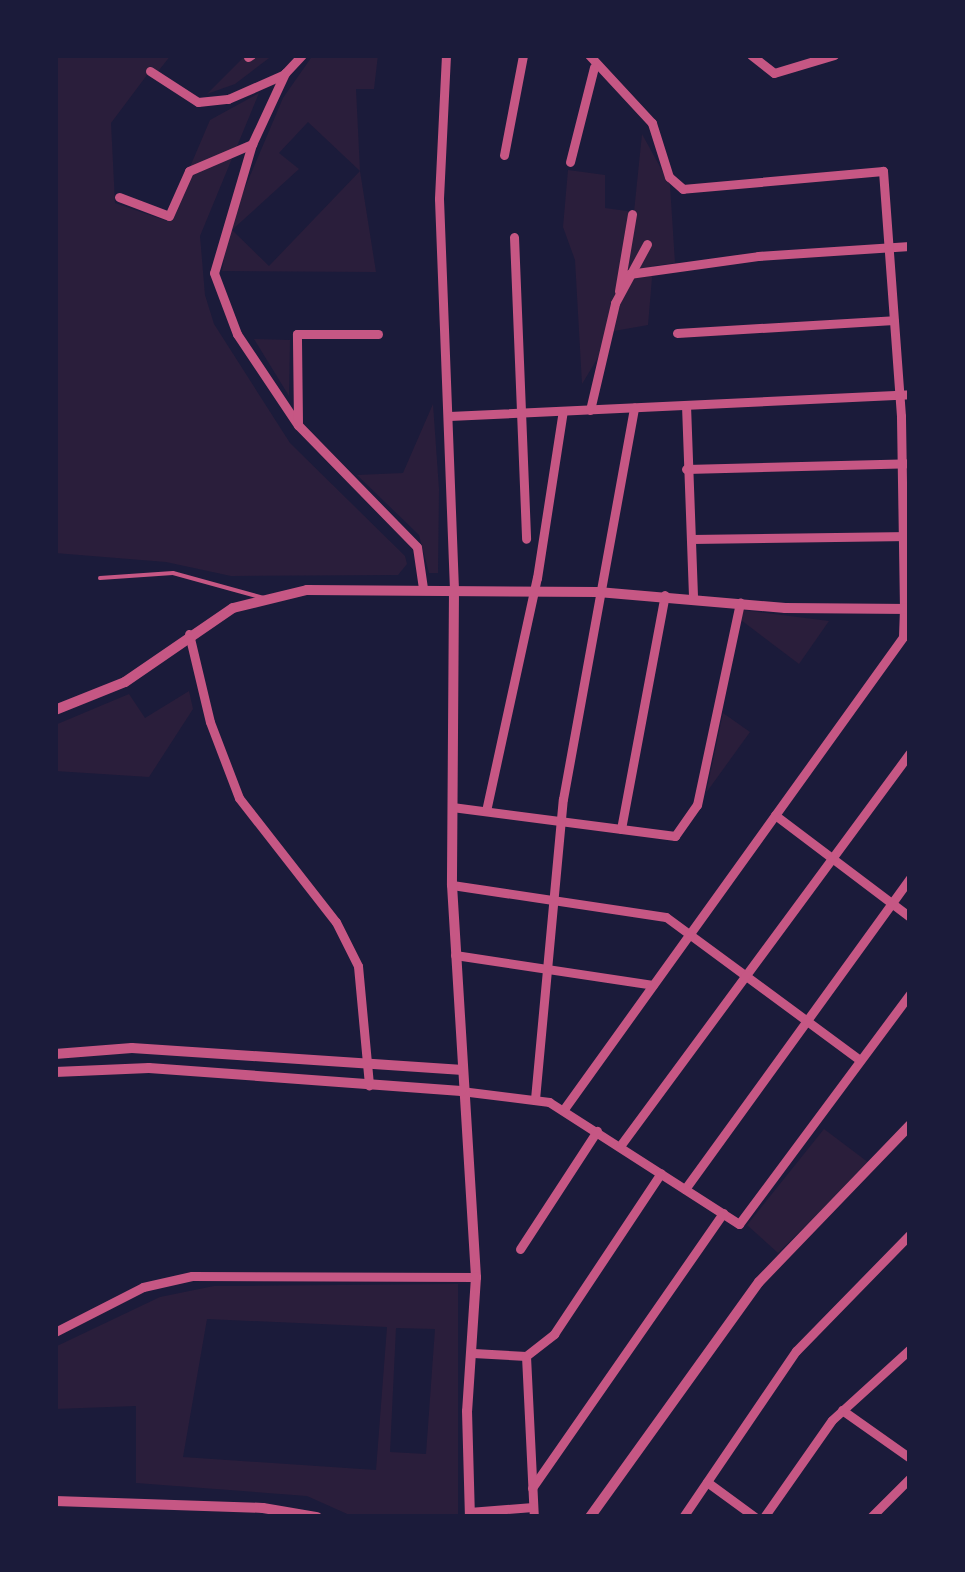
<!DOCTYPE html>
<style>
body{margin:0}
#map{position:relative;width:965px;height:1572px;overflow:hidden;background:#1b1b3a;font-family:Cabin,sans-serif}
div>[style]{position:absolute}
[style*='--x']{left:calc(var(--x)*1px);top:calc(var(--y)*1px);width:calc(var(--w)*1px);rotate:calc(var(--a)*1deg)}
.green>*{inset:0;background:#2a1e3b}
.service>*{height:4px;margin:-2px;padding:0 2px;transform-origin:2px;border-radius:2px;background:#c65784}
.minor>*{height:9px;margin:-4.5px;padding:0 4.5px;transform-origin:4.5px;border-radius:4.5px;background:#c65784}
.tertiary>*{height:10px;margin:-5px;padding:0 5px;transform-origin:5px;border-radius:5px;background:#c65784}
span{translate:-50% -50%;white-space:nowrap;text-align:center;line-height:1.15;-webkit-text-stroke:10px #1b1b3a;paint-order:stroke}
.frame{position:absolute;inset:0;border:58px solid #1b1b3a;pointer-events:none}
</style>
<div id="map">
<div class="green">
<div style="clip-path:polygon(55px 55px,171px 55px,156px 74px,150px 71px,111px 123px,115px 203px,167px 221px,210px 120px,259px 93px,200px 236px,205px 295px,214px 324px,290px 443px,405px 556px,407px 564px,398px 575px,231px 576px,166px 562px,55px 553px)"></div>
<div style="clip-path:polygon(246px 55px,273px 55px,235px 84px,207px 94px)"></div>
<div style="clip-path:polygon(evenodd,313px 55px,378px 55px,374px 89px,356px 89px,360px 171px,376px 272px,222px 271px,230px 223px,283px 98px,313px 55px,308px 122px,360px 171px,269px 266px,232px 230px,299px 169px,279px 153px,308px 122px)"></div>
<div style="clip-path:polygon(642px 134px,670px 185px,675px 263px,653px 266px,648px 325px,614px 331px,582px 384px,575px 260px,563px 227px,568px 170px,605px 175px,605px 208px,634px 212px)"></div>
<div style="clip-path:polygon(254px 339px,290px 340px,289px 396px)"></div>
<div style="clip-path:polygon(433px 404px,439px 489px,438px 573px,429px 573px,419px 535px,357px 475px,403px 473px)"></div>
<div style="clip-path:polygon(743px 610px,829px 621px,799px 664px,741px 620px)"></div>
<div style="clip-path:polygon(189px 691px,193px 709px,149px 777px,55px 771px,55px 725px,129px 694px,145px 718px)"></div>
<div style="clip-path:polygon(723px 713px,750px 732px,706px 793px)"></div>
<div style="clip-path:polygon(824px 1129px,869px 1163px,778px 1253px,747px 1225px)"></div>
<div style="clip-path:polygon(evenodd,458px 1284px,458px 1517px,354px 1517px,307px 1496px,136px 1483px,136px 1406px,55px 1409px,55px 1347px,160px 1297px,214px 1286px,458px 1284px,207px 1319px,387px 1327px,376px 1470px,183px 1457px,207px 1319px,458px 1284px,396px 1328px,435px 1329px,426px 1454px,390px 1452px,396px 1328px)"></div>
</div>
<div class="service">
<div style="--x:100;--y:578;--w:73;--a:-3.9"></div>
<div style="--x:173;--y:573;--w:94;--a:15.4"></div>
</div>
<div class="minor">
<div style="--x:302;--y:55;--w:25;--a:133"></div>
<div style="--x:285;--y:73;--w:78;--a:114.9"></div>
<div style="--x:252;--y:144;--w:134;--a:106.4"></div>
<div style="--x:214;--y:273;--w:65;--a:69.3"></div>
<div style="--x:237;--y:334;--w:110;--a:56.2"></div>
<div style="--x:298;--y:425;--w:170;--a:45.7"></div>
<div style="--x:417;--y:547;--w:41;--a:81.7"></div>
<div style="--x:446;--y:55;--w:144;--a:92.8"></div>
<div style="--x:439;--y:199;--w:390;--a:87.8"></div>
<div style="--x:751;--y:55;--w:29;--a:38"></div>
<div style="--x:774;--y:73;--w:63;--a:-16.7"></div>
<div style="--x:248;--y:57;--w:4;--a:-34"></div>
<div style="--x:150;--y:71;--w:57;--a:32.9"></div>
<div style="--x:198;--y:102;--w:30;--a:-6"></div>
<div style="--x:228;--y:99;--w:60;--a:-23.6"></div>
<div style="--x:504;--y:155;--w:102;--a:-79.2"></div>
<div style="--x:570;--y:162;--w:98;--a:-75.8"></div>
<div style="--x:119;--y:197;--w:53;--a:20.8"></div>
<div style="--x:169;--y:216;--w:49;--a:-66"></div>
<div style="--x:189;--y:171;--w:69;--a:-23.2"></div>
<div style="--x:514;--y:237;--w:302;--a:87.7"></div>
<div style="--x:629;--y:274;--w:130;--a:-7.9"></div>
<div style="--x:758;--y:256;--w:152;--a:-3.8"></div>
<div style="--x:619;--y:291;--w:78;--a:-80.4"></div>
<div style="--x:677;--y:333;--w:217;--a:-3.4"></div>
<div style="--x:686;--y:405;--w:192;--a:87.9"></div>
<div style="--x:590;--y:410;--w:110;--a:-76.8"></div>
<div style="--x:615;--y:303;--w:67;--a:-61.5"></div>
<div style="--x:449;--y:416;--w:462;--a:-2.7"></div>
<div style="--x:298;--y:422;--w:88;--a:-90.7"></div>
<div style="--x:297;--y:334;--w:81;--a:0"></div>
<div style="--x:686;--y:469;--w:224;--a:-1.5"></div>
<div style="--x:691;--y:539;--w:219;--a:-0.8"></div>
<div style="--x:189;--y:634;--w:90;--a:76.6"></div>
<div style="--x:210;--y:722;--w:81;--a:69.1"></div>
<div style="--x:239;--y:798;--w:157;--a:52"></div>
<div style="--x:336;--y:922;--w:49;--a:63.4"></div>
<div style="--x:358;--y:966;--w:120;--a:84.7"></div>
<div style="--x:452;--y:807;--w:225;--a:7.4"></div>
<div style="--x:675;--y:836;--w:38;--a:-55"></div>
<div style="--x:697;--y:805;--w:207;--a:-78"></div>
<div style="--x:486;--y:811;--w:239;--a:-77.7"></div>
<div style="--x:537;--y:578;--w:169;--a:-81.2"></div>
<div style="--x:775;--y:815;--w:169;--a:37.1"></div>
<div style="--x:621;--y:829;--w:238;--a:-79.4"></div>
<div style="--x:452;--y:885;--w:216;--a:8.5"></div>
<div style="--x:666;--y:917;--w:241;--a:36.4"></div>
<div style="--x:455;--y:955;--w:200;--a:8.6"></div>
<div style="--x:461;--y:1091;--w:89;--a:7.1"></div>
<div style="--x:549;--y:1102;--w:226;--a:32.7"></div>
<div style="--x:739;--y:1224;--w:287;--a:-53.4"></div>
<div style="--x:535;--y:1099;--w:301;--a:-84.7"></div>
<div style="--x:563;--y:799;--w:398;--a:-79.7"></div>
<div style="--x:564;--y:1109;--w:581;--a:-54.31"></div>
<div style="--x:903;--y:637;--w:28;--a:-88"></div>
<div style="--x:904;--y:609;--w:193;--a:-90.9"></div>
<div style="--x:901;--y:416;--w:246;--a:-94.2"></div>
<div style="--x:883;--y:171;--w:201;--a:174.9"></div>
<div style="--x:683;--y:189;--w:18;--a:-139"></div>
<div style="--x:669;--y:177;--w:57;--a:-107.5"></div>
<div style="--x:652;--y:123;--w:93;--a:-132.8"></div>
<div style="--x:620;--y:1146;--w:488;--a:-53.6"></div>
<div style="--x:685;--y:1189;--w:384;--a:-54.1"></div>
<div style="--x:520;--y:1249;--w:141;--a:-56.9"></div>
<div style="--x:55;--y:1332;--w:99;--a:-27.1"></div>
<div style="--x:143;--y:1287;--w:50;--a:-12.7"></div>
<div style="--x:192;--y:1276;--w:284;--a:0.2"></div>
<div style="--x:473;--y:1353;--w:53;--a:3.2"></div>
<div style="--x:526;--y:1356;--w:36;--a:-38"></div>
<div style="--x:554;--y:1334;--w:193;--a:-56.4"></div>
<div style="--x:526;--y:1356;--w:161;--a:87.2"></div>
<div style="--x:842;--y:1410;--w:83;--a:35.2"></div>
<div style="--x:707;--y:1482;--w:59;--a:36.1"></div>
<div style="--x:532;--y:1488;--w:335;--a:-55.2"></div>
<div style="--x:469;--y:1512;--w:64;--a:-4.5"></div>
<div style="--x:683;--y:1517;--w:201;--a:-55.8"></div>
<div style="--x:796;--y:1351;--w:163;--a:-45.7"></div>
<div style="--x:764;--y:1517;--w:118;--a:-55"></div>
<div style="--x:832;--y:1420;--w:105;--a:-42.3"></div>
<div style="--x:871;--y:1517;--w:55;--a:-45"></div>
</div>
<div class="tertiary">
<div style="--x:454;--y:589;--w:296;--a:90.4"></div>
<div style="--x:452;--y:885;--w:393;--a:86.5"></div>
<div style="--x:476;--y:1277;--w:134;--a:93.8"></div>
<div style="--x:467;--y:1411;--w:106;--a:88.4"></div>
<div style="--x:55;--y:710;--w:75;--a:-21.8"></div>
<div style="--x:125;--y:682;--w:131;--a:-34.4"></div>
<div style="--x:233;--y:608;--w:76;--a:-13.7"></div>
<div style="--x:307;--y:590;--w:291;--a:0.4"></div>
<div style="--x:598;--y:592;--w:188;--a:4.9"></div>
<div style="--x:785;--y:608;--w:125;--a:0.5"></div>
<div style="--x:55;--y:1054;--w:77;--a:-4.5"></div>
<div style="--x:132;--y:1048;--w:328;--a:3.8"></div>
<div style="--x:55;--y:1072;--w:94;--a:-2.4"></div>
<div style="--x:149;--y:1068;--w:313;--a:4.2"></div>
<div style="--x:55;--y:1501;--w:208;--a:1.9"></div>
<div style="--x:263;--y:1508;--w:55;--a:9.5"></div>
<div style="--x:590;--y:1517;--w:289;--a:-54.3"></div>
<div style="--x:759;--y:1282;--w:218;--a:-46.1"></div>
</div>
<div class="frame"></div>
</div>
